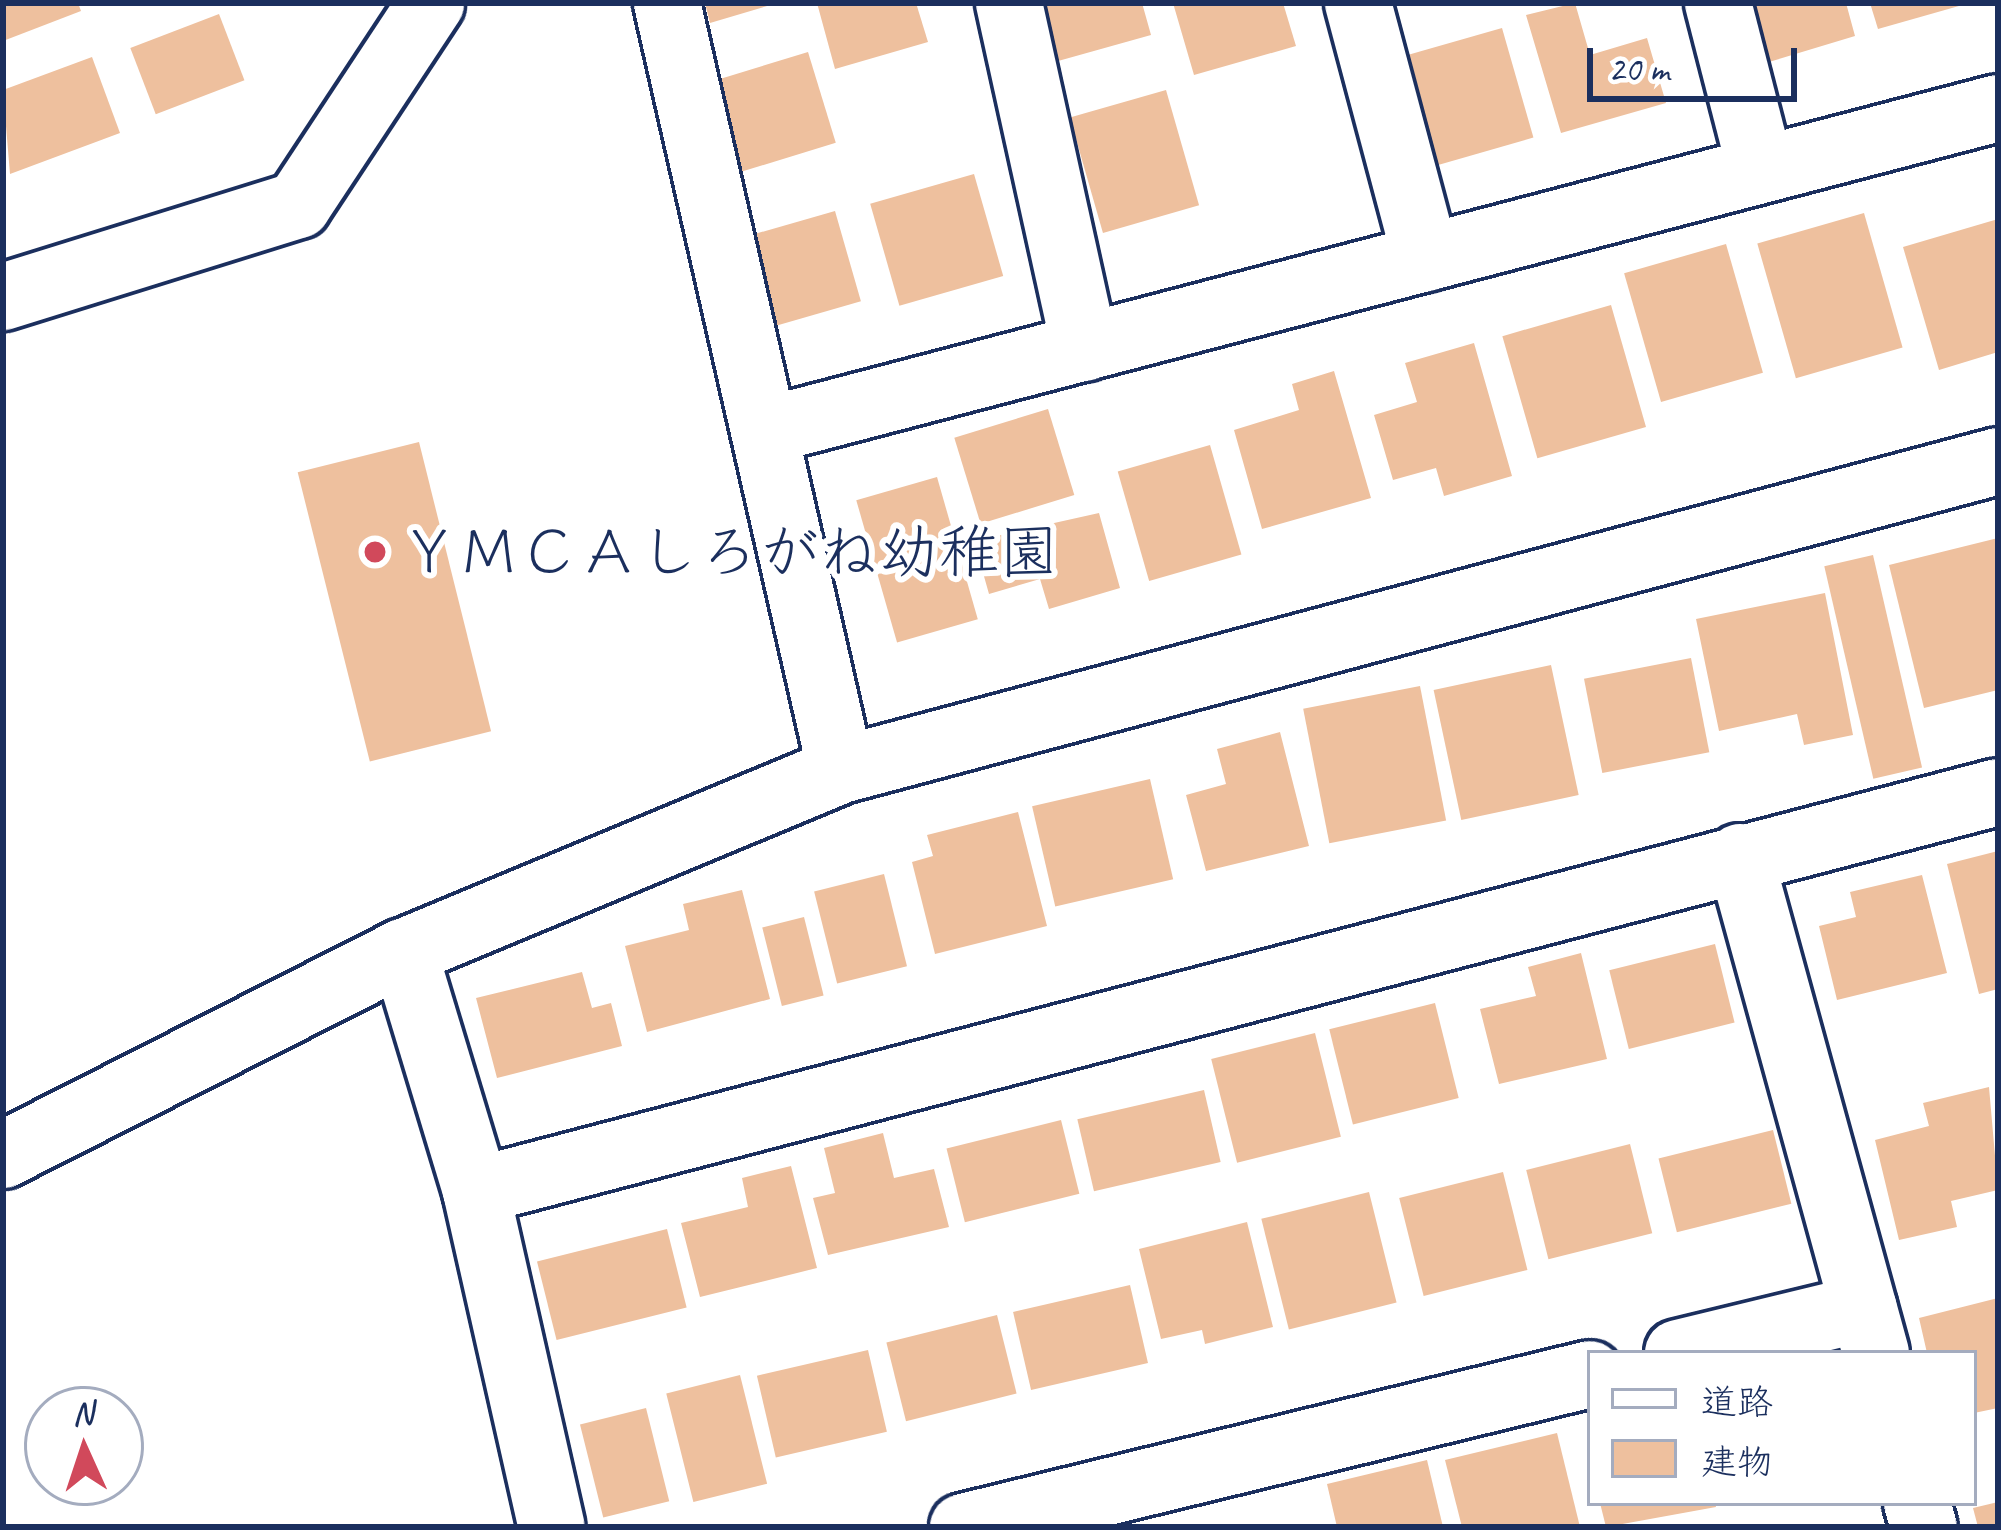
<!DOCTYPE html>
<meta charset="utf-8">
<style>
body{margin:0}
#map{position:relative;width:2001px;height:1530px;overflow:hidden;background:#fff;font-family:Caveat,"Klee One",sans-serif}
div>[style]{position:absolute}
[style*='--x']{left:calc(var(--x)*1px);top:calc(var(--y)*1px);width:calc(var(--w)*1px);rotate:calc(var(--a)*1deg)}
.building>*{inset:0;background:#eec09e;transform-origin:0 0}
.roads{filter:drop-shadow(3px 0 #1b2f5e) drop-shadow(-3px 0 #1b2f5e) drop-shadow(0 3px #1b2f5e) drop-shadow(0 -3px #1b2f5e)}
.minor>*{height:66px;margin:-33px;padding:0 33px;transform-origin:33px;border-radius:33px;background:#fff}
.dots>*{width:33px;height:33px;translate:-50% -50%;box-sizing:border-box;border:6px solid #fff;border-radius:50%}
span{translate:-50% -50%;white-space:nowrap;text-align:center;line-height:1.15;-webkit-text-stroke:12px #fff;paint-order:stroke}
.poi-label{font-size:60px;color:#1b2f5e}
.left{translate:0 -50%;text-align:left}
.frame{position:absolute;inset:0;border:6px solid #1b2f5e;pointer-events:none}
.legend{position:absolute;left:1587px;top:1350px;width:390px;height:156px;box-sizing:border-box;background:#fff;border:3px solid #a4acbf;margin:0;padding:15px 21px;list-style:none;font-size:36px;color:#1b2f5e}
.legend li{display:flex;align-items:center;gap:24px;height:60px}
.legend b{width:60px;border:3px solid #a4acbf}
.north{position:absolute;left:24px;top:1386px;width:120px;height:120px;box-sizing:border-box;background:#fff;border:3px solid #a4acbf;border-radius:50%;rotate:357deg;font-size:33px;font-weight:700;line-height:48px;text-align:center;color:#1b2f5e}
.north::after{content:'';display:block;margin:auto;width:42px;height:54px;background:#d1495b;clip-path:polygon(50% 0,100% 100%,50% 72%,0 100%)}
.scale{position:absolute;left:1587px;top:48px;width:210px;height:54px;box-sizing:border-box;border:6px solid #1b2f5e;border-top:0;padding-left:15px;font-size:36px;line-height:42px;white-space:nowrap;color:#1b2f5e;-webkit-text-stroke:9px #fff;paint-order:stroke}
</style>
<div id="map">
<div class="building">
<div style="clip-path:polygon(3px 3px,78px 3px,81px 11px,3px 41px)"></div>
<div style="clip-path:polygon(705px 3px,773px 3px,774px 4px,710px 23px)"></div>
<div style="clip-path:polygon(817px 3px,916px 3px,928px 42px,835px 69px)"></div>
<div style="clip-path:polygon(1034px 3px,1142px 3px,1151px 35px,1051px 63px)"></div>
<div style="clip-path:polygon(1173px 3px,1283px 3px,1296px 46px,1194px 75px)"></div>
<div style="clip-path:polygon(1575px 3px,1590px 55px,1647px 38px,1666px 103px,1561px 133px,1526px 15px)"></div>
<div style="clip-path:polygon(1752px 3px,1846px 3px,1855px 36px,1769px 62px)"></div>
<div style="clip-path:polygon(1870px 3px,1965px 3px,1966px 4px,1878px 29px)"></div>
<div style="left:219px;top:14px;width:71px;height:95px;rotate:69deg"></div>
<div style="left:1502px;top:28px;width:114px;height:100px;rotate:74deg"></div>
<div style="left:808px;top:52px;width:95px;height:110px;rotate:73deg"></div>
<div style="clip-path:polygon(92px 57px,120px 133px,10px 174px,3px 90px)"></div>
<div style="left:1166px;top:90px;width:120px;height:100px;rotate:74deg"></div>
<div style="left:974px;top:174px;width:106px;height:108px;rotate:74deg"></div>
<div style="left:835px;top:211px;width:94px;height:91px;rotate:74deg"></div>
<div style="left:1864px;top:213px;width:140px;height:111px;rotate:74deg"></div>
<div style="clip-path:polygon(1998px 219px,1998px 352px,1939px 370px,1903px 247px)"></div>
<div style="left:1726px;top:244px;width:134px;height:106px;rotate:74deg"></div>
<div style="left:1611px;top:305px;width:127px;height:113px;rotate:74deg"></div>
<div style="clip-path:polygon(1474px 343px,1512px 476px,1444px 496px,1436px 468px,1393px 480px,1374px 415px,1417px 402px,1405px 363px)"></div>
<div style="clip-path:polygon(1334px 371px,1371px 498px,1262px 529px,1234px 430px,1299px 410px,1292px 384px)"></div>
<div style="left:1048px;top:409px;width:90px;height:98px;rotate:73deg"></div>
<div style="left:419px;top:442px;width:298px;height:125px;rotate:76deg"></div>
<div style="left:1210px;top:445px;width:114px;height:96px;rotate:74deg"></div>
<div style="left:937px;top:477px;width:148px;height:84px;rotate:74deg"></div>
<div style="clip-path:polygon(1099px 513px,1120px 588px,1049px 609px,1040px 579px,989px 594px,974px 541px)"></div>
<div style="clip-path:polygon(1998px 538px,1998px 690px,1924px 708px,1889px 565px)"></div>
<div style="left:1873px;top:555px;width:218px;height:50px;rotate:77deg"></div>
<div style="clip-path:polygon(1825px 593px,1853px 735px,1804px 745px,1797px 714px,1719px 731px,1696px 619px)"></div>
<div style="left:1691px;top:658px;width:96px;height:109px;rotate:79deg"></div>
<div style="left:1551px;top:665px;width:133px;height:120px;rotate:78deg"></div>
<div style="left:1420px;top:686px;width:137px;height:119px;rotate:79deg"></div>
<div style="clip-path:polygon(1280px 732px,1309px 846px,1206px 871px,1186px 795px,1226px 784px,1217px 749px)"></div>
<div style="left:1150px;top:779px;width:103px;height:121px;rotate:77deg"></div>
<div style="clip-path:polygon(1018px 812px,1047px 926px,935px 954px,912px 862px,933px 856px,927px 835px)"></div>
<div style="clip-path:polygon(1998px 851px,1998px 989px,1979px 994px,1947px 864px)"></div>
<div style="left:884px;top:874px;width:95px;height:72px;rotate:76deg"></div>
<div style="clip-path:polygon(1922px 875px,1947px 973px,1837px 1000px,1819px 926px,1856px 917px,1850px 892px)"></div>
<div style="clip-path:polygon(742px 890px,770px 999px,647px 1032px,625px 946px,689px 930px,683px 904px)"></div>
<div style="left:804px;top:917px;width:81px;height:43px;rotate:76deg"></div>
<div style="left:1715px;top:944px;width:81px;height:109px;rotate:76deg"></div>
<div style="clip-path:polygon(1581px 953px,1607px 1059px,1499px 1084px,1480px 1009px,1536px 996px,1528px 967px)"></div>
<div style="clip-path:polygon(582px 972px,592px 1008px,611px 1003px,622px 1046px,497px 1078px,476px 998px)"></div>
<div style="left:1435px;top:1003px;width:98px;height:109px;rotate:76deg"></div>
<div style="left:1315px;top:1033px;width:107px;height:107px;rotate:76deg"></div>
<div style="clip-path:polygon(1989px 1087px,1998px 1190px,1951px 1201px,1957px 1227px,1899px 1240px,1875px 1140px,1929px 1126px,1923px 1103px)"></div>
<div style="left:1204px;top:1090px;width:74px;height:130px;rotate:77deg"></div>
<div style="left:1061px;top:1120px;width:76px;height:118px;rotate:76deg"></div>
<div style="left:1773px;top:1130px;width:76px;height:118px;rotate:76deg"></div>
<div style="clip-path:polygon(883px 1133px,894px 1178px,934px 1169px,949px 1227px,828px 1255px,813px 1198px,835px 1193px,824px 1148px)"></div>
<div style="left:1630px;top:1144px;width:92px;height:107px;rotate:76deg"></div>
<div style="clip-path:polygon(791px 1166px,817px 1268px,700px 1297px,681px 1223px,748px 1207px,742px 1178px)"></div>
<div style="left:1503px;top:1172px;width:101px;height:107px;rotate:76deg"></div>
<div style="left:1369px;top:1192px;width:114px;height:111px;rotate:76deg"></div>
<div style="clip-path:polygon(1247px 1222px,1273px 1327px,1205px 1344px,1202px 1330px,1161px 1339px,1139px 1249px)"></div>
<div style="left:667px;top:1229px;width:81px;height:134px;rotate:76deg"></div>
<div style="left:1130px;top:1285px;width:80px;height:120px;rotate:77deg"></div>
<div style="clip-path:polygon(1998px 1298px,1998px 1408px,1974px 1413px,1974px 1353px,1927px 1353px,1919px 1318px)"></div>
<div style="left:997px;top:1315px;width:81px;height:114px;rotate:76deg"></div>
<div style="left:868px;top:1350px;width:84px;height:114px;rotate:77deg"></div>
<div style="left:740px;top:1375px;width:112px;height:76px;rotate:76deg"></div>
<div style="left:646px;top:1408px;width:96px;height:68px;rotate:76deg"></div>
<div style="clip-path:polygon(1557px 1433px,1580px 1527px,1462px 1527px,1445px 1460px)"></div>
<div style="clip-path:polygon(1427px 1460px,1443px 1527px,1337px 1527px,1327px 1484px)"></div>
<div style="clip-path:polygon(1998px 1502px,1998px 1527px,1978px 1527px,1973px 1508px)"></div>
<div style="clip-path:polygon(1600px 1503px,1715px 1503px,1716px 1507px,1606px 1527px)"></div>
</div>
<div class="roads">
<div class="minor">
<div style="--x:667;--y:3;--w:786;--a:77.22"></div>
<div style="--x:1009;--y:3;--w:353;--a:77.6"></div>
<div style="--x:1358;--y:3;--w:264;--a:75.1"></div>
<div style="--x:1718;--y:3;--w:172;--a:75.6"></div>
<div style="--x:3;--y:297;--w:309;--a:-17.3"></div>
<div style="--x:298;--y:205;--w:242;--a:-56.6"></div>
<div style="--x:765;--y:431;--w:1275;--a:-14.68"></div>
<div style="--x:1740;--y:857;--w:514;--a:74.67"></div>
<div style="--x:404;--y:952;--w:250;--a:73.2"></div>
<div style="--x:476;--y:1191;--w:344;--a:77.3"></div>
<div style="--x:3;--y:1155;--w:449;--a:-26.9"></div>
<div style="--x:404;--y:952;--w:473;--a:-22.6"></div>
<div style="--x:841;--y:770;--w:1198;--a:-14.95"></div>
<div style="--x:476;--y:1191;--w:1573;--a:-14.69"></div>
<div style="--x:1678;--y:1353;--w:191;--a:-13.6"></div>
<div style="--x:1917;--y:1503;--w:25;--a:74"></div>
<div style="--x:963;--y:1527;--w:645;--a:-13.71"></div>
</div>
</div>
<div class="dots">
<div style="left:375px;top:552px;background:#d1495b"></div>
</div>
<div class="poi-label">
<span class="left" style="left:399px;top:552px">ＹＭＣＡしろがね幼稚園</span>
</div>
<div class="frame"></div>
<ul class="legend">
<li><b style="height:15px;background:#fff"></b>道路</li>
<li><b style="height:33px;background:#eec09e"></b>建物</li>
</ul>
<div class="north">N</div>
<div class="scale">20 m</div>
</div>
